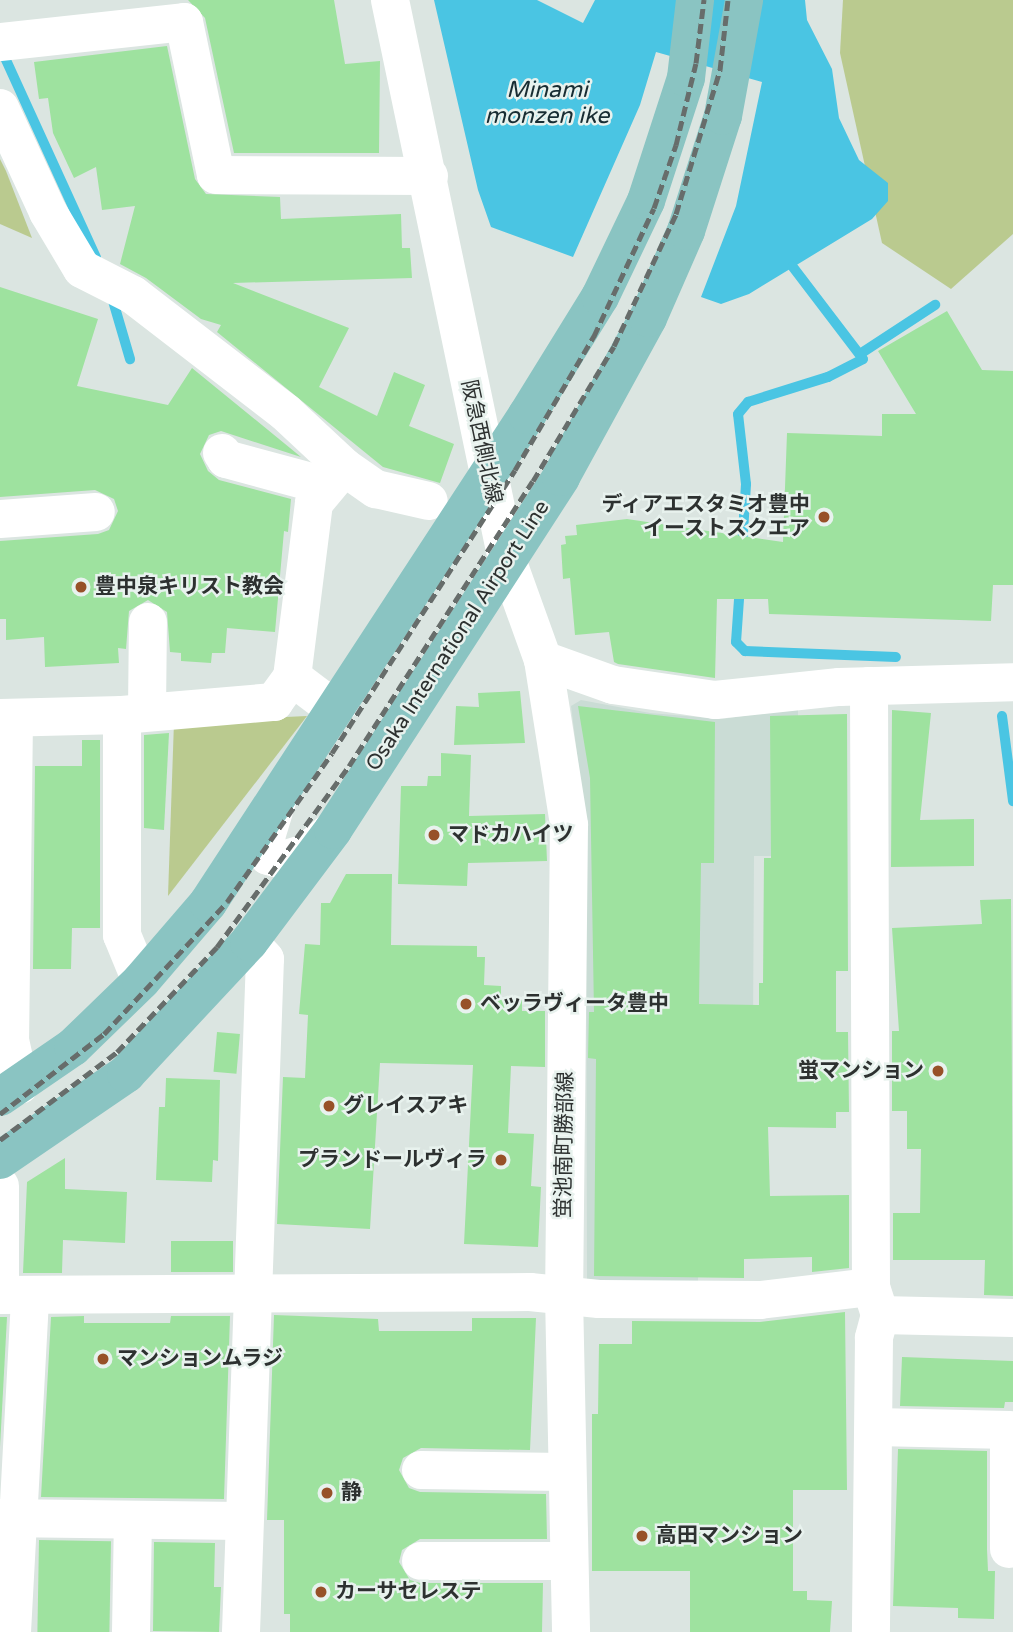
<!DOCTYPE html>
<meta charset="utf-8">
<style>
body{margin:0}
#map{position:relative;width:1013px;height:1632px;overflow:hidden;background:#dbe5e1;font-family:"Varela Round","Noto Sans JP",sans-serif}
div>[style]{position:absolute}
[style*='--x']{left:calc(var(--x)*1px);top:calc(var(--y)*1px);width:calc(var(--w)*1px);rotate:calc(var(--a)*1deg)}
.built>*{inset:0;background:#cadcd5}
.green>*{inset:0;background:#baca8f}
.water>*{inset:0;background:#4ac5e3}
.stream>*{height:10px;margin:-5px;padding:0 5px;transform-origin:5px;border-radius:5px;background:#4ac5e3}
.building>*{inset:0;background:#9ee29f;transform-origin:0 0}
.minor>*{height:38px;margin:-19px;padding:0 19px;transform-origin:19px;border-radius:19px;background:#fff}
.major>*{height:38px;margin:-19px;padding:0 19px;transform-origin:19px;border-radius:19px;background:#8ac4c2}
.rail>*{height:5px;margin-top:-2.5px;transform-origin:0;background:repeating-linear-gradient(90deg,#676d6b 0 10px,transparent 0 15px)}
.dots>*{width:19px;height:19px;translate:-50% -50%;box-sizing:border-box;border:4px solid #e8f2ee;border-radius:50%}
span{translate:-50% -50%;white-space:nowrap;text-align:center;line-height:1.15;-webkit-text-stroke:5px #e8f2ee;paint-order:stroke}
.street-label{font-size:21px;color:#2d3130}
.poi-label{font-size:21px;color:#2d3130;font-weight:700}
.right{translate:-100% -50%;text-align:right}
.left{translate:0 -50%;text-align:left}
.water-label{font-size:23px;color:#182d33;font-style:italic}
</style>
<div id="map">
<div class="built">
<div style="clip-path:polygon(581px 700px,650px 713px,722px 719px,798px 708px,798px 856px,754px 856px,753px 1031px,699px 1073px,698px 1291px,587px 1279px,586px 825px,571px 706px)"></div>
</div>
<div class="green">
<div style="clip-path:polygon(843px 0,1013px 0,1013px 234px,951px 289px,882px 243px,840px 53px)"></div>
<div style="clip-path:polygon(0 159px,6px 171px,32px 238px,0 224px)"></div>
<div style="clip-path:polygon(307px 716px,168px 896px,174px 722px)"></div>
</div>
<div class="water">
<div style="clip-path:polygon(434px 0,537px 0,583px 23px,595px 0,805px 0,807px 20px,832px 69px,839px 118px,859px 160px,888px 183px,888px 201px,872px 219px,749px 294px,721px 304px,701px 297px,736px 206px,762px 82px,656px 52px,640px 105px,573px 257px,491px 227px,478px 190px)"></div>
</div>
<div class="stream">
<div style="--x:1;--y:49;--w:229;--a:65.5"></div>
<div style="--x:111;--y:294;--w:68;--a:73.7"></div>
<div style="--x:860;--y:354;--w:90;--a:-33.2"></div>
<div style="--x:742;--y:548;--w:64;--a:-86.4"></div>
<div style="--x:746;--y:484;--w:70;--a:-96.5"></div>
<div style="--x:738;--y:414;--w:16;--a:-50"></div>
<div style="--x:748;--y:402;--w:84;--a:-17.4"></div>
<div style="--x:828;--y:377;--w:39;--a:-27"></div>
<div style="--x:863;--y:359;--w:116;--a:-127.3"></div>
<div style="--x:740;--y:585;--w:57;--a:94"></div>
<div style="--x:736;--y:642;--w:13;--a:45"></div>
<div style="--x:745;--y:651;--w:151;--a:2.3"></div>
<div style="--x:1002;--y:716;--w:86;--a:82.6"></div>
</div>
<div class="building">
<div style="clip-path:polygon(188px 0,334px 0,345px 64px,380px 61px,379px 153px,234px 153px,205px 18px)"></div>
<div style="clip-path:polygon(167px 46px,195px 179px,206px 194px,280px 197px,281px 219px,401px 214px,402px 248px,410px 248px,412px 278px,233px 283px,349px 328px,319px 387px,377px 416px,394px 372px,425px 385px,409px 426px,454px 444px,440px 483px,383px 467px,217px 332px,221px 325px,201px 319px,146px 278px,120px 264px,135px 206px,102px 210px,96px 167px,74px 178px,53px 133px,48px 98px,39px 99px,34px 62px)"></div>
<div style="clip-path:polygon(0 287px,98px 319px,77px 386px,168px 405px,192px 368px,301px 457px,221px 431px,209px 435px,200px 454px,208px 471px,219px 480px,291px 499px,288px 532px,284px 531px,275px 632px,227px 628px,225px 653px,212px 653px,211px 663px,181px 661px,181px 653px,170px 652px,167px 612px,148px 600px,129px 611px,126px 649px,118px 648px,119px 663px,45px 667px,44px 637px,6px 640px,6px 619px,0 619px,0 541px,98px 534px,109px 530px,118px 511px,114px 499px,95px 490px,0 497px)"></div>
<div style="clip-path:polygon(947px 311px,982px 370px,1013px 371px,1013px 585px,993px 585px,991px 621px,769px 614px,768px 599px,717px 599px,715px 678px,618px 664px,614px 662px,609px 632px,575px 635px,570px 578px,563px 579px,561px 545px,566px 544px,565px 536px,577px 535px,576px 525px,627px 519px,783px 542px,787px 433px,882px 436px,882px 414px,916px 414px,878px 351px)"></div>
<div style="clip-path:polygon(520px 691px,525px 743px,454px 745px,456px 706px,479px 707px,478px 693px)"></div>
<div style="clip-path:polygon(578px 706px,715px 722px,714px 863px,701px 863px,699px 1004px,759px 1005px,759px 983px,763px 983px,764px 858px,771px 858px,770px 716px,847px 714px,848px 971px,836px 971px,836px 1032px,848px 1032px,849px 1112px,836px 1112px,836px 1128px,768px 1127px,770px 1196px,849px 1195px,849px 1268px,812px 1272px,812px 1257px,744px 1259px,744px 1278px,594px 1276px,596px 1059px,588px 1058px,589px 1012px,594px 1012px,590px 778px)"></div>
<div style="clip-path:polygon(892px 710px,931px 713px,920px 820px,974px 819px,974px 866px,891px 867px)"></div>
<div style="clip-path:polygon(169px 733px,164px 830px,144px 828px,144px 735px)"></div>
<div style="clip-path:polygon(82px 740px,100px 740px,100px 928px,72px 928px,71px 969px,33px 969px,35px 766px,82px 766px)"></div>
<div style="clip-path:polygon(441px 753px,471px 755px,469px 816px,545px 814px,547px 861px,468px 863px,467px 886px,398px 884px,401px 786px,427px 786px,428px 776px,441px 776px)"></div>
<div style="clip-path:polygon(346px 874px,392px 874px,391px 945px,477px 946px,477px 957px,485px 957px,484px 985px,501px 986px,501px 998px,522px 998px,522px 1011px,545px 1011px,545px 1067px,511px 1066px,508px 1133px,534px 1134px,531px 1186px,541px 1187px,538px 1247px,464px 1244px,473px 1065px,380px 1063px,370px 1229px,277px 1224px,283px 1077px,305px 1078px,308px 1015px,299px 1014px,305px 944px,320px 945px,321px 903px,330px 903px)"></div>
<div style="clip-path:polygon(1011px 899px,1013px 1296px,984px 1295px,985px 1260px,893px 1260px,893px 1213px,920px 1213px,921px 1149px,907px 1149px,907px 1111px,892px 1111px,892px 1031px,899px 1031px,892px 928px,982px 924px,980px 900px)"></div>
<div style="left:217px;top:1032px;width:23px;height:40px;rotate:5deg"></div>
<div style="clip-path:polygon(166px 1078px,220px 1080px,218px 1161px,213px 1160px,212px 1182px,156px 1180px,159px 1107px,165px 1107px)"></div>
<div style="clip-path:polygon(65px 1158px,65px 1189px,127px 1192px,125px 1243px,63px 1240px,62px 1273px,23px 1273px,27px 1182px)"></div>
<div style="left:171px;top:1241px;width:62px;height:31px"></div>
<div style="clip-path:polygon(845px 1312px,847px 1490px,793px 1490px,793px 1591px,807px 1591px,807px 1600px,832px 1601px,830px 1632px,690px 1632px,690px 1571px,592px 1571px,592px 1414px,598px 1414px,599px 1344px,632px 1344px,632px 1321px,760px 1322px)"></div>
<div style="clip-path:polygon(274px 1315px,378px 1319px,379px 1331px,472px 1331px,472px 1318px,536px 1318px,530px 1450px,421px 1448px,403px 1458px,399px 1470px,409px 1488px,420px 1492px,546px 1494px,547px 1539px,420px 1539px,402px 1550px,399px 1562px,410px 1580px,420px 1583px,543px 1583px,542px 1632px,290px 1632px,290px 1614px,284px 1614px,284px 1520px,267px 1520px)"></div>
<div style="clip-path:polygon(84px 1316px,84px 1323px,170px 1323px,171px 1316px,230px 1316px,224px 1499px,41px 1497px,51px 1317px)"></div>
<div style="clip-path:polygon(0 1317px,7px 1317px,0 1447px)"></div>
<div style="clip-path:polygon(902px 1357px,1013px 1361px,1013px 1402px,1005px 1402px,1004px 1408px,900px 1406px)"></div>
<div style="clip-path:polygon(898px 1449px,987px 1451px,987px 1549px,988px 1571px,995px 1571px,994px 1619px,958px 1618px,958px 1608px,893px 1606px)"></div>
<div style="left:39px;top:1540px;width:72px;height:92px;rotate:1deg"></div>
<div style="clip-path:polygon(154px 1542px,215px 1543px,214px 1587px,221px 1587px,219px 1632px,153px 1631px)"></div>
</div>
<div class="minor">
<div style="--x:390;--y:0;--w:572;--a:78.2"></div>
<div style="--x:507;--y:560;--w:106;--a:70.2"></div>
<div style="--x:543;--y:660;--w:167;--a:81"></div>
<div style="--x:569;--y:825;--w:470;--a:90.6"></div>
<div style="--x:564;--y:1295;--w:337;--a:88.8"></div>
<div style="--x:0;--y:42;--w:185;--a:-6.2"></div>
<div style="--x:184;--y:22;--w:156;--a:78.2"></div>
<div style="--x:216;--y:175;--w:213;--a:0.3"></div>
<div style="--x:0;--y:108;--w:115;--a:65.2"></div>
<div style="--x:48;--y:212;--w:66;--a:59.2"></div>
<div style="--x:82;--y:269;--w:57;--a:27"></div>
<div style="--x:133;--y:295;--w:192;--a:37.6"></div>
<div style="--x:285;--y:412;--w:81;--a:43"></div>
<div style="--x:344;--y:467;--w:47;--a:129.8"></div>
<div style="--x:314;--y:503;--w:175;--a:97.2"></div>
<div style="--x:222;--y:453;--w:7;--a:56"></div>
<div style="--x:226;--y:459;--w:104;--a:15.1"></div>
<div style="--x:344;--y:467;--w:39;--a:35"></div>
<div style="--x:376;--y:489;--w:54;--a:12.8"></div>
<div style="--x:0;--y:519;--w:96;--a:-4.2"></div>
<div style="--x:543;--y:660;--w:74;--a:19.7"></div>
<div style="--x:613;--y:685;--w:103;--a:8.4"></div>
<div style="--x:715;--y:700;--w:125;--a:-6"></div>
<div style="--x:839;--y:687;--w:174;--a:-1.6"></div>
<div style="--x:869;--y:686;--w:601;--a:89.81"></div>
<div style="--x:871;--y:1287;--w:29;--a:72"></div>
<div style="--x:880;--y:1315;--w:24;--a:105"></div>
<div style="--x:874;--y:1338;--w:294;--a:90.6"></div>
<div style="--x:147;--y:712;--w:90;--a:-89.4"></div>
<div style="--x:122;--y:715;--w:220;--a:90"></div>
<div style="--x:122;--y:935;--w:50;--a:67.6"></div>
<div style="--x:0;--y:718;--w:122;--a:-1.4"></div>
<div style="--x:122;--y:715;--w:153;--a:-4.9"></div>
<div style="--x:274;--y:702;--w:31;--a:-54"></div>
<div style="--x:292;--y:677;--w:39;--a:37"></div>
<div style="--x:323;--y:700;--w:18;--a:6"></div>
<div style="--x:14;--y:718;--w:322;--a:90.7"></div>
<div style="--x:10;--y:1040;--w:46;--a:77.5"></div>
<div style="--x:277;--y:801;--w:38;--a:107"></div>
<div style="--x:266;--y:837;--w:19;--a:84"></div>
<div style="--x:268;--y:856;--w:16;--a:15"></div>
<div style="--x:283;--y:860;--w:24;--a:-17"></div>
<div style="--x:306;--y:853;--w:33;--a:-41"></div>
<div style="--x:0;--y:1186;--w:93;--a:90"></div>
<div style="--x:0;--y:1295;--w:530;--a:-0.32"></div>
<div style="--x:530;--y:1292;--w:69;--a:5.8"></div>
<div style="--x:599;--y:1299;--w:161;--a:0.4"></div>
<div style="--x:760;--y:1300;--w:112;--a:-6.7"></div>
<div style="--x:880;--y:1315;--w:133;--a:1.3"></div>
<div style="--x:876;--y:1427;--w:133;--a:1.3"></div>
<div style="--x:1009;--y:1430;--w:119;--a:90"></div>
<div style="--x:421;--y:1470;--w:145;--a:0.8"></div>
<div style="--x:0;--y:1518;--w:242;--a:0.7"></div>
<div style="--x:421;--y:1561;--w:146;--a:0"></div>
<div style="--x:12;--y:1632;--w:336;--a:-86.9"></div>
<div style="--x:131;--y:1632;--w:112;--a:-89"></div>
<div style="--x:241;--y:1632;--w:673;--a:-87.96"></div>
<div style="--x:265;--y:959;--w:23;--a:-133"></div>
</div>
<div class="major">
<div style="--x:0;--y:1097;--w:88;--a:-34.4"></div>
<div style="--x:73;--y:1047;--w:95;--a:-44.1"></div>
<div style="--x:141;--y:981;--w:103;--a:-49.3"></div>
<div style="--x:208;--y:903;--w:583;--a:-56.83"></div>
<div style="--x:527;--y:415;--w:139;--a:-58.3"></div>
<div style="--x:600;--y:297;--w:106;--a:-64.4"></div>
<div style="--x:646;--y:201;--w:129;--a:-72"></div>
<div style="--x:686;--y:78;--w:79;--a:-83.4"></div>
<div style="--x:0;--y:1160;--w:153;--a:-34.3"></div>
<div style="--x:126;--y:1074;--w:180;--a:-47"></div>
<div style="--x:249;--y:942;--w:140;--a:-53.1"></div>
<div style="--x:333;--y:830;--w:420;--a:-57.1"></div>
<div style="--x:561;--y:477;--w:181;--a:-61.3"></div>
<div style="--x:648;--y:318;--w:95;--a:-66.4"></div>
<div style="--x:686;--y:231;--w:121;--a:-72.2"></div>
<div style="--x:723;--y:116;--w:118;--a:-79.7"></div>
</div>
<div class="rail">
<div style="--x:0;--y:1114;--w:131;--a:-37.6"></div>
<div style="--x:104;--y:1034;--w:180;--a:-47"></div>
<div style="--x:227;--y:902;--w:182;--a:-54.8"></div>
<div style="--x:332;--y:753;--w:337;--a:-57.1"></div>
<div style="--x:515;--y:470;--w:156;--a:-59.5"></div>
<div style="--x:594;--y:336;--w:141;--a:-64.9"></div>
<div style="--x:654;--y:208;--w:67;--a:-70.8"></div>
<div style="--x:676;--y:145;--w:84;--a:-76.3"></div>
<div style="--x:696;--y:63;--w:64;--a:-82.8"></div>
<div style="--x:0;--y:1140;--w:146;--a:-36.9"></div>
<div style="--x:117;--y:1052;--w:145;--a:-46.4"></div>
<div style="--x:217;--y:947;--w:224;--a:-53.9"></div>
<div style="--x:349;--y:766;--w:339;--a:-57.2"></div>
<div style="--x:533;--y:481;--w:157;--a:-59"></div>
<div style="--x:614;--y:346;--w:146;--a:-64.8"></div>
<div style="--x:676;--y:214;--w:151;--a:-73"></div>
<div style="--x:720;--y:70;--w:70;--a:-83.5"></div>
</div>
<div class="dots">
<div style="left:824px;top:517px;background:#975128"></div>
<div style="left:81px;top:587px;background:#975128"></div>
<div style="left:434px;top:835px;background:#975128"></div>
<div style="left:466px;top:1004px;background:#975128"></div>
<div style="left:938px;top:1071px;background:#975128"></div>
<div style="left:329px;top:1106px;background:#975128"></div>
<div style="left:501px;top:1160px;background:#975128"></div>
<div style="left:103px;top:1359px;background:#975128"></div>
<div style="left:327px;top:1493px;background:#975128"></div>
<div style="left:642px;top:1536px;background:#975128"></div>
<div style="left:321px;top:1592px;background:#975128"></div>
</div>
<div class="street-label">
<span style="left:481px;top:442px;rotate:78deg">阪急西側北線</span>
<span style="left:458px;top:636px;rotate:-57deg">Osaka International Airport Line</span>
<span style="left:565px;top:1145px;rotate:-89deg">蛍池南町勝部線</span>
</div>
<div class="poi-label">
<span class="right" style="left:810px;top:517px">ディアエスタミオ豊中<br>イーストスクエア</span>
<span class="left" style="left:95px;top:587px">豊中泉キリスト教会</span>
<span class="left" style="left:448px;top:835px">マドカハイツ</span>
<span class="left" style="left:480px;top:1004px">ベッラヴィータ豊中</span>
<span class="right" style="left:924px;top:1071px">蛍マンション</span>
<span class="left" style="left:343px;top:1106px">グレイスアキ</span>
<span class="right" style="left:487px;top:1160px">プランドールヴィラ</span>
<span class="left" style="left:117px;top:1359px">マンションムラジ</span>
<span class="left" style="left:341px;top:1493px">静</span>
<span class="left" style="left:656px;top:1536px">高田マンション</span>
<span class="left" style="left:335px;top:1592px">カーサセレステ</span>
</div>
<div class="water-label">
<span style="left:547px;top:103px">Minami<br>monzen ike</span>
</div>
</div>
